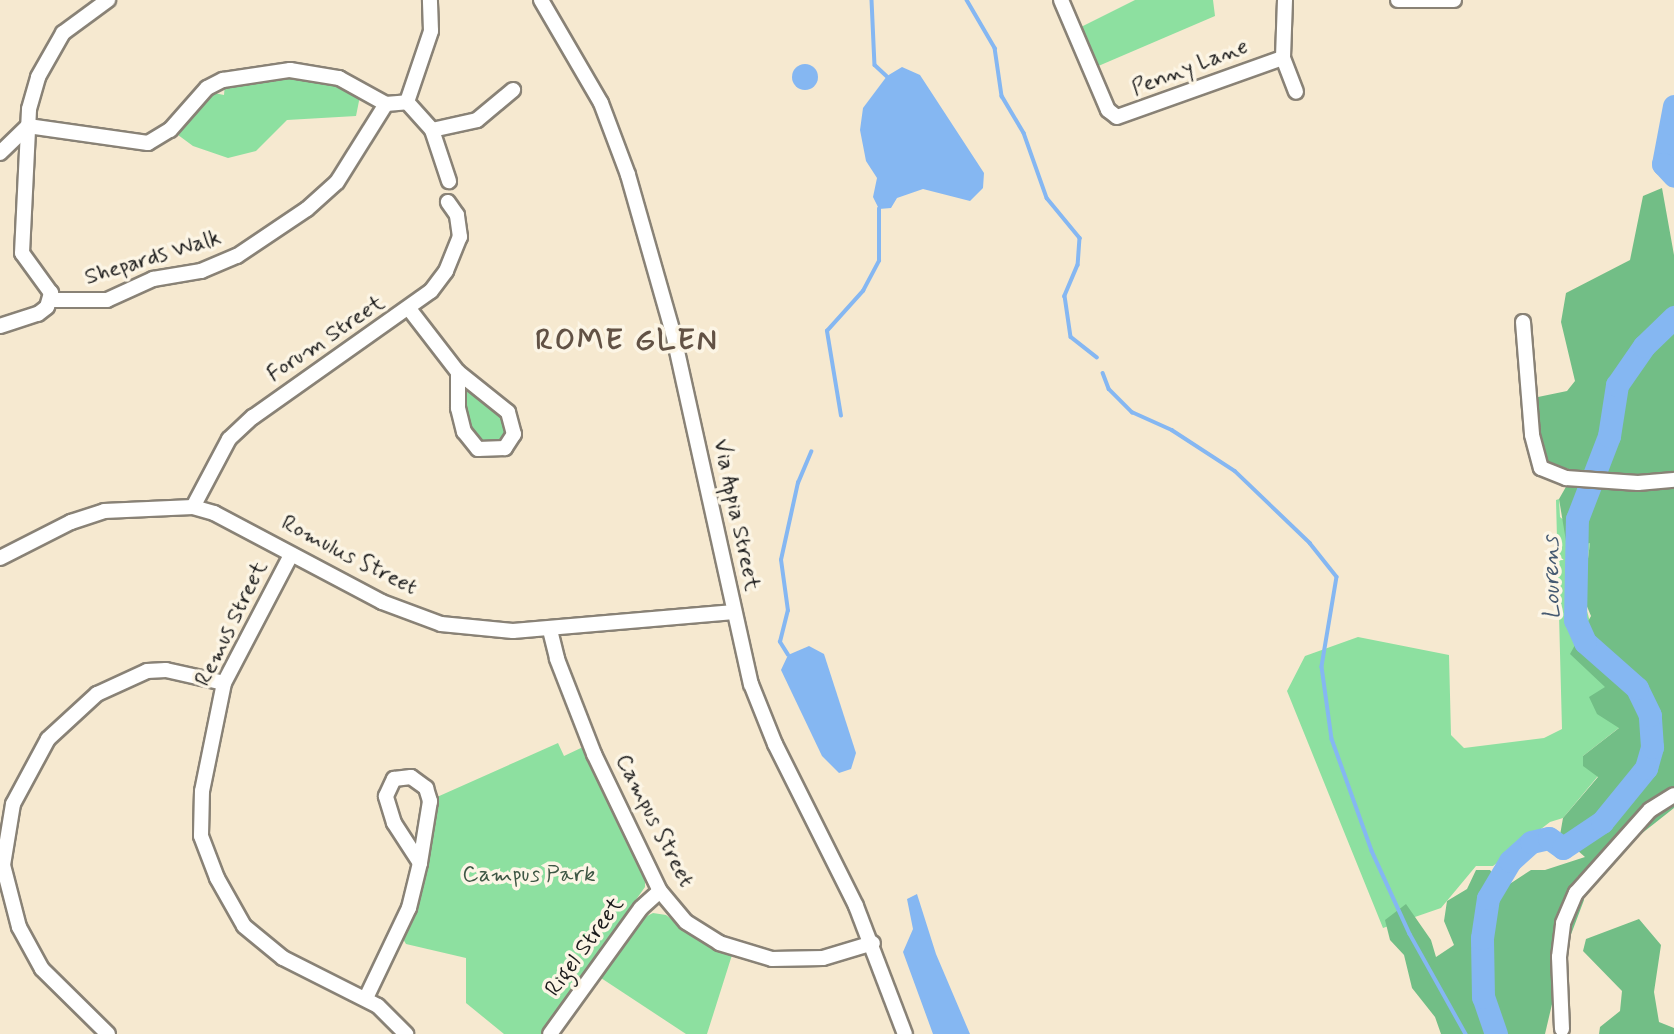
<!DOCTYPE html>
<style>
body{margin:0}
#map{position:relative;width:1674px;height:1034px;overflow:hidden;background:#f6e9d0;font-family:Mynerve,sans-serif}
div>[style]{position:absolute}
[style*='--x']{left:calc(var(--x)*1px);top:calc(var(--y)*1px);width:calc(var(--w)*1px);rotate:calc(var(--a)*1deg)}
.green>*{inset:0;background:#8de0a0}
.forest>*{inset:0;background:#72be86}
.water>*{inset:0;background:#85b7f2}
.round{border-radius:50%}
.stream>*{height:3.5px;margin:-1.75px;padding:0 1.75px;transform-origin:1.75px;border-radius:1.75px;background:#85b7f2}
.river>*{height:23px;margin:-11.5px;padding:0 11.5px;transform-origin:11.5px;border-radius:11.5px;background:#85b7f2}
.roads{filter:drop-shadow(2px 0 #898276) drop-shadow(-2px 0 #898276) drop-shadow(0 2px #898276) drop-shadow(0 -2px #898276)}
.minor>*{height:14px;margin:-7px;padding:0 7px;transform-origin:7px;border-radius:7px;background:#fff}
span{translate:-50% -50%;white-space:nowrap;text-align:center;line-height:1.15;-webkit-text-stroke:7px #fcf5e5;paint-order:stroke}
.street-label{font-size:23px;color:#1c1c1c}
.park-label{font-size:23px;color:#3e5744}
.water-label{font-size:24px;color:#465a72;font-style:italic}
.district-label{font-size:30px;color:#625245;font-weight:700;letter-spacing:2px}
</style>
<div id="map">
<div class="green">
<div style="clip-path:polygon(1135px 0,1213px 0,1215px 16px,1096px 67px,1079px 28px)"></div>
<div style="clip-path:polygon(281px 72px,325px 75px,360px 96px,356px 116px,287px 120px,256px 151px,228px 158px,193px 146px,174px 132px,209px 92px,224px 95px,225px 83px,274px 76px,274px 82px)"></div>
<div style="clip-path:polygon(466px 387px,501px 411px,509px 431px,504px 443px,481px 444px,466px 425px)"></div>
<div style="clip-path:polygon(1559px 499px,1560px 517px,1590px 542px,1583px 597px,1620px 727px,1583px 756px,1598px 776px,1563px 818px,1550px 822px,1493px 866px,1476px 866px,1441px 908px,1383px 928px,1287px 691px,1305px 656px,1358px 637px,1449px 655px,1451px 735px,1464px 748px,1544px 738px,1562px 729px,1556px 500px)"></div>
<div style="clip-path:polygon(558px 743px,564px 756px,583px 747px,645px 876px,645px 887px,541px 1034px,504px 1034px,466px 1003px,466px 958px,406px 944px,403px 939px,417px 910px,437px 797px)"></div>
<div style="clip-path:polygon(653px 913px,666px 915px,697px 939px,732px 955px,707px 1034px,686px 1034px,601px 978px,645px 917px)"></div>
</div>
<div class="forest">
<div style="clip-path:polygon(1662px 188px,1674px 255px,1674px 808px,1636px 838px,1607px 872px,1577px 877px,1584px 900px,1564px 953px,1545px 1034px,1441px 1034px,1435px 1017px,1412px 988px,1404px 955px,1390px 940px,1385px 920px,1406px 904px,1431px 940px,1436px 957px,1454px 945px,1444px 921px,1447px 901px,1467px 889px,1476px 870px,1490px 870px,1505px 887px,1531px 870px,1545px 870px,1585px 857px,1560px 835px,1563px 818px,1598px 777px,1583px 766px,1583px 756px,1619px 728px,1597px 714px,1589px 697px,1605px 687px,1570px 654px,1591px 616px,1583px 597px,1590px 543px,1567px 547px,1559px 499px,1575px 471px,1539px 460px,1538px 397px,1567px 391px,1575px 381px,1561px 322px,1566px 293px,1630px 260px,1643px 196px)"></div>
<div style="clip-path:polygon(1639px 919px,1661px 945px,1654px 992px,1659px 1022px,1674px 1028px,1674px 1034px,1599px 1034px,1600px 1027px,1620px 1011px,1622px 991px,1583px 951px,1586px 939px)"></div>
</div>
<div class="water">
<div class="round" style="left:792px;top:64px;width:26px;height:26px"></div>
<div style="clip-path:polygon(902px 67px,920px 75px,984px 173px,983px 188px,970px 201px,923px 189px,897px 198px,891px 208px,879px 209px,873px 197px,877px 178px,866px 161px,860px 130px,863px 108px,887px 76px)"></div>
<div style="clip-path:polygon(809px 646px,824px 654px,856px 753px,851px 769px,839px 773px,822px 756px,781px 670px,788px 655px)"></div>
<div style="clip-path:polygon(917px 894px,936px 954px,970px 1034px,933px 1034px,903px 952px,913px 929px,907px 899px)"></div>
</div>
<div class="stream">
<div style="--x:872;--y:0;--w:65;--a:87.4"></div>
<div style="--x:875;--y:65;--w:16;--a:43"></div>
<div style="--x:967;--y:0;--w:56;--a:59.7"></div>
<div style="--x:995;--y:48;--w:49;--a:81.7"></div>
<div style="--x:1002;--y:96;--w:43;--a:59.3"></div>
<div style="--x:1024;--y:133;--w:69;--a:70.5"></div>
<div style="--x:1047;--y:198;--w:52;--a:50.5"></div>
<div style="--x:1080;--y:238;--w:27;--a:94"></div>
<div style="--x:1078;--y:265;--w:34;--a:113"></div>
<div style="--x:1065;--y:296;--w:41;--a:81.7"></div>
<div style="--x:1071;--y:337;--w:33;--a:38"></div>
<div style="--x:1103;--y:373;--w:17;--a:69"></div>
<div style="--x:1109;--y:389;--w:33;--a:45"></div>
<div style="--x:1132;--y:412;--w:44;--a:24.2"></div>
<div style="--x:1172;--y:430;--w:75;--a:33.1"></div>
<div style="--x:1235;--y:471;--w:104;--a:43.8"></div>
<div style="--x:1310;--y:543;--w:43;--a:51.5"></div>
<div style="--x:1337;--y:577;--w:91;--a:99.5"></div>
<div style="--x:1322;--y:667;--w:73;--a:82.1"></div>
<div style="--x:1332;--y:739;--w:119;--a:70.3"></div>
<div style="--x:1372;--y:851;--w:91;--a:65.4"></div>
<div style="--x:1410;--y:934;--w:115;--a:60.8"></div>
<div style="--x:841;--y:416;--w:86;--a:-99.4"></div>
<div style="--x:827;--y:331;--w:54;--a:-48"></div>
<div style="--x:863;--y:291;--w:34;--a:-62"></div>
<div style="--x:879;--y:261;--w:52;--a:-90"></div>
<div style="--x:788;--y:655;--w:15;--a:-122"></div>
<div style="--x:780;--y:642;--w:32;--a:-76"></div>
<div style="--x:788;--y:611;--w:51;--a:-97.8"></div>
<div style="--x:781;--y:560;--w:79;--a:-77.6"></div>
<div style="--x:798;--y:483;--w:34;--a:-67"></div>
</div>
<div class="river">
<div style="--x:1674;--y:106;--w:59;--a:100.7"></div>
<div style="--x:1663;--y:164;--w:16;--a:47"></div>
<div style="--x:1496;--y:1034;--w:39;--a:-109"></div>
<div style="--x:1483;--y:997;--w:59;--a:-91"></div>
<div style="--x:1482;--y:938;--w:40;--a:-81.5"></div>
<div style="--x:1488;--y:898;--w:43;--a:-59.3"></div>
<div style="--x:1510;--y:861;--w:28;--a:-42"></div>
<div style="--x:1531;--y:842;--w:18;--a:-13"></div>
<div style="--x:1549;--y:838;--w:17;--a:36"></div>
<div style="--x:1563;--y:848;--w:47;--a:-33.7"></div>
<div style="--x:1602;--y:822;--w:70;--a:-50.8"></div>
<div style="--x:1646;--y:768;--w:22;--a:-74"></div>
<div style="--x:1652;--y:747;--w:32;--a:-94"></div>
<div style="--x:1650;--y:715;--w:30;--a:-116"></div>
<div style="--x:1637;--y:688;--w:69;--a:-138.5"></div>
<div style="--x:1585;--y:642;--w:24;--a:-114"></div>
<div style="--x:1575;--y:620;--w:101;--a:-88.9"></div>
<div style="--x:1577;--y:519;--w:89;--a:-68.9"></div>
<div style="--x:1609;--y:436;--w:52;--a:-81.1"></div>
<div style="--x:1617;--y:385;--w:47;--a:-55.3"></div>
<div style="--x:1644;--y:346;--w:42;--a:-44"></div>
</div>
<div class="roads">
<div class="minor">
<div style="--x:541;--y:0;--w:119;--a:59.8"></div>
<div style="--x:601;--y:103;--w:77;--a:69.4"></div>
<div style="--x:628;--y:175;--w:164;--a:74.1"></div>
<div style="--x:673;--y:333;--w:360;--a:77.5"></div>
<div style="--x:751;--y:684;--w:65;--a:68.2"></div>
<div style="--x:775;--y:744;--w:181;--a:63.4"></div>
<div style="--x:856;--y:906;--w:137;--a:69.1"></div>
<div style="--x:1061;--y:0;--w:120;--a:66.9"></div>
<div style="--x:1108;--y:110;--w:11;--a:38"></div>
<div style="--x:1117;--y:117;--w:176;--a:-19.6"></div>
<div style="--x:1285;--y:0;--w:58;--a:92"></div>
<div style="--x:1283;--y:58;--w:36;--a:69"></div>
<div style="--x:1398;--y:0;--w:56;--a:0"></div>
<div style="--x:407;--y:102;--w:75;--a:-71.3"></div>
<div style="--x:431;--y:31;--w:31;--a:-92"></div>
<div style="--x:386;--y:104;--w:21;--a:-5"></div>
<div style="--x:407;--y:102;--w:38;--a:48"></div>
<div style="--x:432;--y:130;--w:54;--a:71.6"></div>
<div style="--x:28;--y:126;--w:121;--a:8.1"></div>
<div style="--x:148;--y:143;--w:26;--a:-31"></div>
<div style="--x:170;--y:130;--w:56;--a:-48.6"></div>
<div style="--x:207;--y:88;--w:18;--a:-27"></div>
<div style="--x:223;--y:80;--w:68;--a:-8.5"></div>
<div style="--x:290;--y:70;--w:50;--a:9.3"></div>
<div style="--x:339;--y:78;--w:54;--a:29"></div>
<div style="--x:432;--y:130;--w:46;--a:-12.5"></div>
<div style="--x:477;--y:120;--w:47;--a:-39.8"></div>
<div style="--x:0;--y:153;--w:39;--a:-44"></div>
<div style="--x:50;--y:300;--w:57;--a:0"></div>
<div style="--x:107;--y:300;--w:51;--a:-24.5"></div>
<div style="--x:153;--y:279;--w:49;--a:-9.5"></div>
<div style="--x:201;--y:271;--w:39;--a:-23"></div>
<div style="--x:237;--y:256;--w:84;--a:-33.9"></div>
<div style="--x:307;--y:209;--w:40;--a:-42"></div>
<div style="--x:337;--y:182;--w:92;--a:-57.9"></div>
<div style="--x:410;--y:310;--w:78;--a:52.3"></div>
<div style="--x:458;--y:372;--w:64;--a:38.7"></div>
<div style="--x:508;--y:412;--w:23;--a:75"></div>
<div style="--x:514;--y:434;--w:17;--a:123"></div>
<div style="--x:505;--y:448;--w:27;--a:178"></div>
<div style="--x:478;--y:449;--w:22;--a:-129"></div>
<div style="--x:464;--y:432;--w:25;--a:-104"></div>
<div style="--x:458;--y:408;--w:36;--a:-90"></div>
<div style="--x:1523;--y:322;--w:113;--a:85.4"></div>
<div style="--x:1532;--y:435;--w:34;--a:75"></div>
<div style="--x:1541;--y:468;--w:27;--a:22"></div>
<div style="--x:1566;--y:478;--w:72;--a:4"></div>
<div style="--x:1638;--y:483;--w:36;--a:-5"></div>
<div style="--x:0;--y:326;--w:40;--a:-18"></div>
<div style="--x:38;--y:314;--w:11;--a:-38"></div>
<div style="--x:47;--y:307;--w:15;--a:-74"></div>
<div style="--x:51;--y:293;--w:49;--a:-125.9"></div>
<div style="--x:22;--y:253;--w:144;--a:-87.2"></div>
<div style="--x:29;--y:109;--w:33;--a:-74"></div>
<div style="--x:38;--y:77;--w:51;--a:-60.4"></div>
<div style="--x:63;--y:33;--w:56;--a:-36.3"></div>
<div style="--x:193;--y:507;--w:77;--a:-62.1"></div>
<div style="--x:229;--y:439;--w:33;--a:-43"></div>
<div style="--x:253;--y:417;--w:218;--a:-35.3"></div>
<div style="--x:431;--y:291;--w:25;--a:-53"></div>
<div style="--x:446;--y:271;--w:37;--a:-68"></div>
<div style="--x:460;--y:237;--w:22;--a:-98"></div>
<div style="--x:457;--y:215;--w:16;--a:-125"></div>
<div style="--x:291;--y:555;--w:144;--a:117.6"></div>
<div style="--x:224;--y:683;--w:110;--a:101.5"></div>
<div style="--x:202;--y:791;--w:45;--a:91.3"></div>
<div style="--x:201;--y:836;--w:45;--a:69.1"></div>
<div style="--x:217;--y:878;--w:55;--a:60.6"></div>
<div style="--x:244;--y:926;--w:50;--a:39.4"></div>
<div style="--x:283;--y:958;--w:106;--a:26.8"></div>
<div style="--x:378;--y:1006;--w:40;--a:45"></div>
<div style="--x:0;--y:558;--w:80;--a:-26.9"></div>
<div style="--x:71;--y:522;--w:35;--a:-18"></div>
<div style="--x:104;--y:511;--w:89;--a:-2.6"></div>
<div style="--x:193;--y:507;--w:22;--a:16"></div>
<div style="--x:214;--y:513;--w:190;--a:27.9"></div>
<div style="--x:382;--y:602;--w:63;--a:20.4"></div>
<div style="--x:441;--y:624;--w:72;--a:5.6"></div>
<div style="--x:513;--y:631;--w:222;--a:-4.9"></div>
<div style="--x:550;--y:630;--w:30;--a:76"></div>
<div style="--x:557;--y:659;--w:102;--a:68.7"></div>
<div style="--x:594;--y:754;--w:152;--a:64.3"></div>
<div style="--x:660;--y:891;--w:40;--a:50"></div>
<div style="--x:686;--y:922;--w:39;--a:32"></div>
<div style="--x:719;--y:943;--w:55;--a:16.8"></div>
<div style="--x:772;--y:959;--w:51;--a:-1.1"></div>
<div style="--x:823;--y:958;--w:52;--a:-16.7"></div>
<div style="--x:411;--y:777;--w:19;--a:36"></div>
<div style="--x:426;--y:788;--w:14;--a:73"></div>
<div style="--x:430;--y:801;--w:63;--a:99.2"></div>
<div style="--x:420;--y:863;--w:48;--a:-123"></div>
<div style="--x:394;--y:823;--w:28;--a:-107"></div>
<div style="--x:386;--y:796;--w:19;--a:-65"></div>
<div style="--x:394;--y:779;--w:17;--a:-7"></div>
<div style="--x:366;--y:998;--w:100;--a:-64.5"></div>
<div style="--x:409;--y:908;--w:46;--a:-76.3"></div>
<div style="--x:1562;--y:1029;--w:72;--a:-92.4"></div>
<div style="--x:1559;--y:957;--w:34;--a:-83"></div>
<div style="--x:1563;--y:923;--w:33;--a:-67"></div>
<div style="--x:1576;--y:893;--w:111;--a:-48.3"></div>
<div style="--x:1650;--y:810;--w:28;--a:-32"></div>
<div style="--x:108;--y:1034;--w:93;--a:-135.4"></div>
<div style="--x:42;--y:969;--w:48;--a:-118.7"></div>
<div style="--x:19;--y:927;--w:64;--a:-104.5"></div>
<div style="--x:3;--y:865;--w:62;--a:-80.7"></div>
<div style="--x:13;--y:804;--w:74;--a:-61.7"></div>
<div style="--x:48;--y:739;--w:67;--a:-42.6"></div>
<div style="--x:97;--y:694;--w:55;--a:-24.7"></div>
<div style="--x:147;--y:671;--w:19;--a:-3"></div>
<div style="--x:166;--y:670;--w:59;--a:12.6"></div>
<div style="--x:550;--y:1034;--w:155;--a:-54.2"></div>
<div style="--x:641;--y:908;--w:25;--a:-42"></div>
</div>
</div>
<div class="street-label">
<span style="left:1190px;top:68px;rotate:-21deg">Penny Lane</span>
<span style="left:153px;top:258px;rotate:-17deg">Shepards Walk</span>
<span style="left:326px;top:339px;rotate:-34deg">Forum Street</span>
<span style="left:736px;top:515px;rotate:78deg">Via Appia Street</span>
<span style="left:349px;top:556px;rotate:27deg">Romulus Street</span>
<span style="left:232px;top:624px;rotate:-64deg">Remus Street</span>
<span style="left:654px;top:821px;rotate:63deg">Campus Street</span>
<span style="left:585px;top:947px;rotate:-54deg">Rigel Street</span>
</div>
<div class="park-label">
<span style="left:529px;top:875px">Campus Park</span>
</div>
<div class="water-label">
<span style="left:1552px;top:578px;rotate:-91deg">Lourens</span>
</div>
<div class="district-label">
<span style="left:627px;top:341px">ROME GLEN</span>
</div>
</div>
